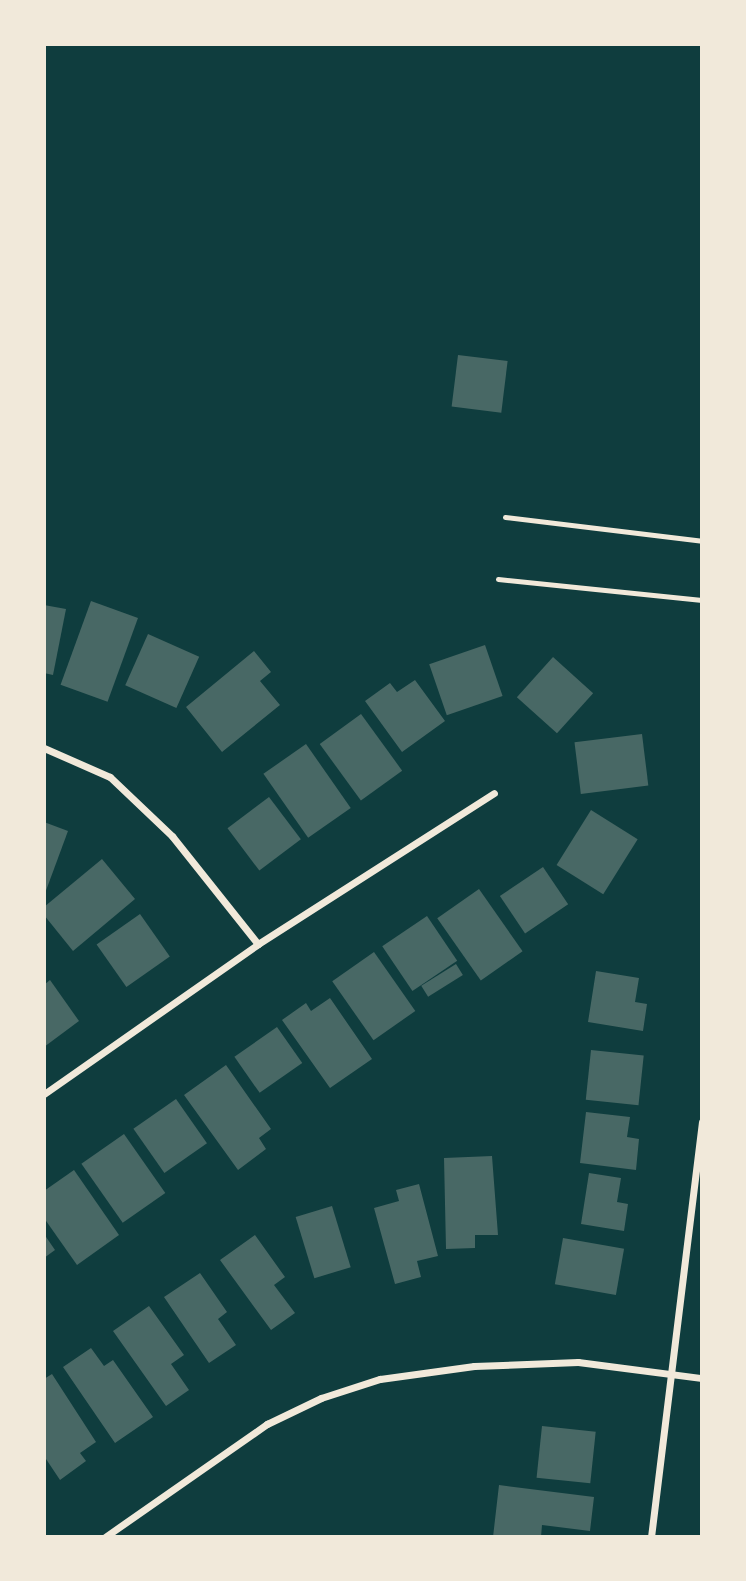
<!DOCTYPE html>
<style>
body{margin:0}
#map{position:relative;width:746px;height:1581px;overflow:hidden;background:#0f3d3e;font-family:Raleway,sans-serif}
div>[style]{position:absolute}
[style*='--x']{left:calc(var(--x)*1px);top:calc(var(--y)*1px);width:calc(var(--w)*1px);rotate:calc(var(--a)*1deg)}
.building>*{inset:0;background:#486865;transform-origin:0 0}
.service>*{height:5px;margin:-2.5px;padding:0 2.5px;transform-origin:2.5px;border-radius:2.5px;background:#f1e9da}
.minor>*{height:7px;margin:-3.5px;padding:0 3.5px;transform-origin:3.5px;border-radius:3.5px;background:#f1e9da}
span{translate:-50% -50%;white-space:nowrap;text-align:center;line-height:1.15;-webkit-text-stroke:5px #f1e9da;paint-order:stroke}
.frame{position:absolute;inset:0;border:46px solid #f1e9da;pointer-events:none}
</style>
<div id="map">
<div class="building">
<div style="left:458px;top:355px;width:50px;height:52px;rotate:7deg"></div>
<div style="left:91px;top:601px;width:50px;height:89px;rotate:20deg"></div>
<div style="clip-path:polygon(44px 605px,66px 609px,53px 675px,44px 673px)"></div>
<div style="left:148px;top:634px;width:56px;height:56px;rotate:24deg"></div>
<div style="left:485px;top:645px;width:54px;height:59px;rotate:71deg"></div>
<div style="clip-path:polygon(254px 651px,271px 672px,260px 681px,280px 705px,222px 752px,186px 707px)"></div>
<div style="left:553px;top:657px;width:54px;height:54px;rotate:42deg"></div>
<div style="clip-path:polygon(415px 680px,445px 721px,402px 752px,365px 701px,390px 683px,397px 692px)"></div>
<div style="left:361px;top:714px;width:70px;height:51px;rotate:54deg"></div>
<div style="left:642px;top:734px;width:52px;height:68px;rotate:83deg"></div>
<div style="left:306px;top:744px;width:78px;height:52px;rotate:55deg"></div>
<div style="left:269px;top:797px;width:53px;height:52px;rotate:53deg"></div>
<div style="left:591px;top:810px;width:55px;height:65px;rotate:32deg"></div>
<div style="clip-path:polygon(44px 822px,68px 831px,44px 896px)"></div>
<div style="clip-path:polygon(102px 859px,135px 899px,73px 951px,44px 915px,44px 907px)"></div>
<div style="left:543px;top:867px;width:45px;height:52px;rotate:56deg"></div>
<div style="left:479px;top:889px;width:76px;height:51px;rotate:55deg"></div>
<div style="left:140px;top:914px;width:52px;height:53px;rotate:55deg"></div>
<div style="left:427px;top:916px;width:54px;height:54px;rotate:56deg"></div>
<div style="left:374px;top:952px;width:72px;height:51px;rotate:55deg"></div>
<div style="left:456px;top:964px;width:13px;height:41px;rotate:58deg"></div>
<div style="clip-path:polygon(596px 971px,639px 978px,635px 1002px,647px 1004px,643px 1031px,588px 1022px)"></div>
<div style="clip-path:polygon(50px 980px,79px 1021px,44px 1047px,44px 985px)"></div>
<div style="clip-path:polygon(330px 998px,372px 1059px,330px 1088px,282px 1020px,306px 1003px,311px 1011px)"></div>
<div style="left:277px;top:1027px;width:44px;height:52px;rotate:55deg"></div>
<div style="left:591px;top:1050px;width:53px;height:50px;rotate:6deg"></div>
<div style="clip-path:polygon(226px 1065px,271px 1129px,259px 1138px,266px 1149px,238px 1170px,184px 1095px)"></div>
<div style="left:176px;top:1099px;width:54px;height:52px;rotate:55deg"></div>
<div style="clip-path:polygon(586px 1112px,630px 1117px,627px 1137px,639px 1139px,636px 1170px,580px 1163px)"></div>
<div style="left:124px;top:1134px;width:72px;height:52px;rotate:55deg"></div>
<div style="clip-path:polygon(492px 1156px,498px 1235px,475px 1235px,475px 1248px,446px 1249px,444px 1158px)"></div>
<div style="clip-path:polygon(74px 1170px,119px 1235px,77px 1265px,44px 1218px,44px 1191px)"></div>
<div style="clip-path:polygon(589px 1173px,621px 1178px,617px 1202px,628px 1204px,624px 1231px,581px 1224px)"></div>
<div style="clip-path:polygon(419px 1184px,438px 1256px,417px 1261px,421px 1277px,395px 1284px,374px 1208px,399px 1201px,396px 1190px)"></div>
<div style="left:332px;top:1206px;width:64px;height:38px;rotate:73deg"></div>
<div style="clip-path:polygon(44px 1234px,55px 1250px,44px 1258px)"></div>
<div style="clip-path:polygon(255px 1235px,285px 1277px,274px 1285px,295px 1313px,271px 1330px,220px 1260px)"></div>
<div style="left:563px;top:1238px;width:62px;height:47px;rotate:10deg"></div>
<div style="clip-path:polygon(200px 1273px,227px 1312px,218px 1319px,236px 1345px,209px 1363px,164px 1297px)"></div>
<div style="clip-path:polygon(149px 1306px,184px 1355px,171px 1364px,189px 1390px,166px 1406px,113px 1331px)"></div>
<div style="clip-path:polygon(91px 1348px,104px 1366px,113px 1360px,153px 1417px,115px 1443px,63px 1367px)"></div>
<div style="clip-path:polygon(52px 1374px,96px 1442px,80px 1453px,86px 1461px,60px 1480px,44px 1456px,44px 1379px)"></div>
<div style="left:542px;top:1426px;width:54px;height:52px;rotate:6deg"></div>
<div style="clip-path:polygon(499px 1485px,594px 1497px,590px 1531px,542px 1525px,541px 1537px,493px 1537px)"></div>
</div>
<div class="service">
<div style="--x:505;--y:517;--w:198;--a:6.9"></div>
<div style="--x:498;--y:579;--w:205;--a:5.9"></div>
</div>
<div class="minor">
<div style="--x:44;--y:748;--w:72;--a:23.7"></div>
<div style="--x:110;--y:777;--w:86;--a:43.6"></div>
<div style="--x:172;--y:836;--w:138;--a:51.5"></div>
<div style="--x:44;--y:1094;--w:261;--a:-35"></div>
<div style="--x:258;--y:944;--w:280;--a:-32.6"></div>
<div style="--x:105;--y:1537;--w:198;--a:-34.9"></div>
<div style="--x:267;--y:1424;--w:60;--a:-25.7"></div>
<div style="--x:321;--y:1398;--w:62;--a:-17.9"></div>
<div style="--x:380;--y:1379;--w:95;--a:-7.9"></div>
<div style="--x:474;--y:1366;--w:104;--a:-2.2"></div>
<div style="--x:578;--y:1362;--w:125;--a:7.4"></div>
<div style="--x:651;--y:1537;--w:418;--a:-83"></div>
</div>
<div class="frame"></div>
</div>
